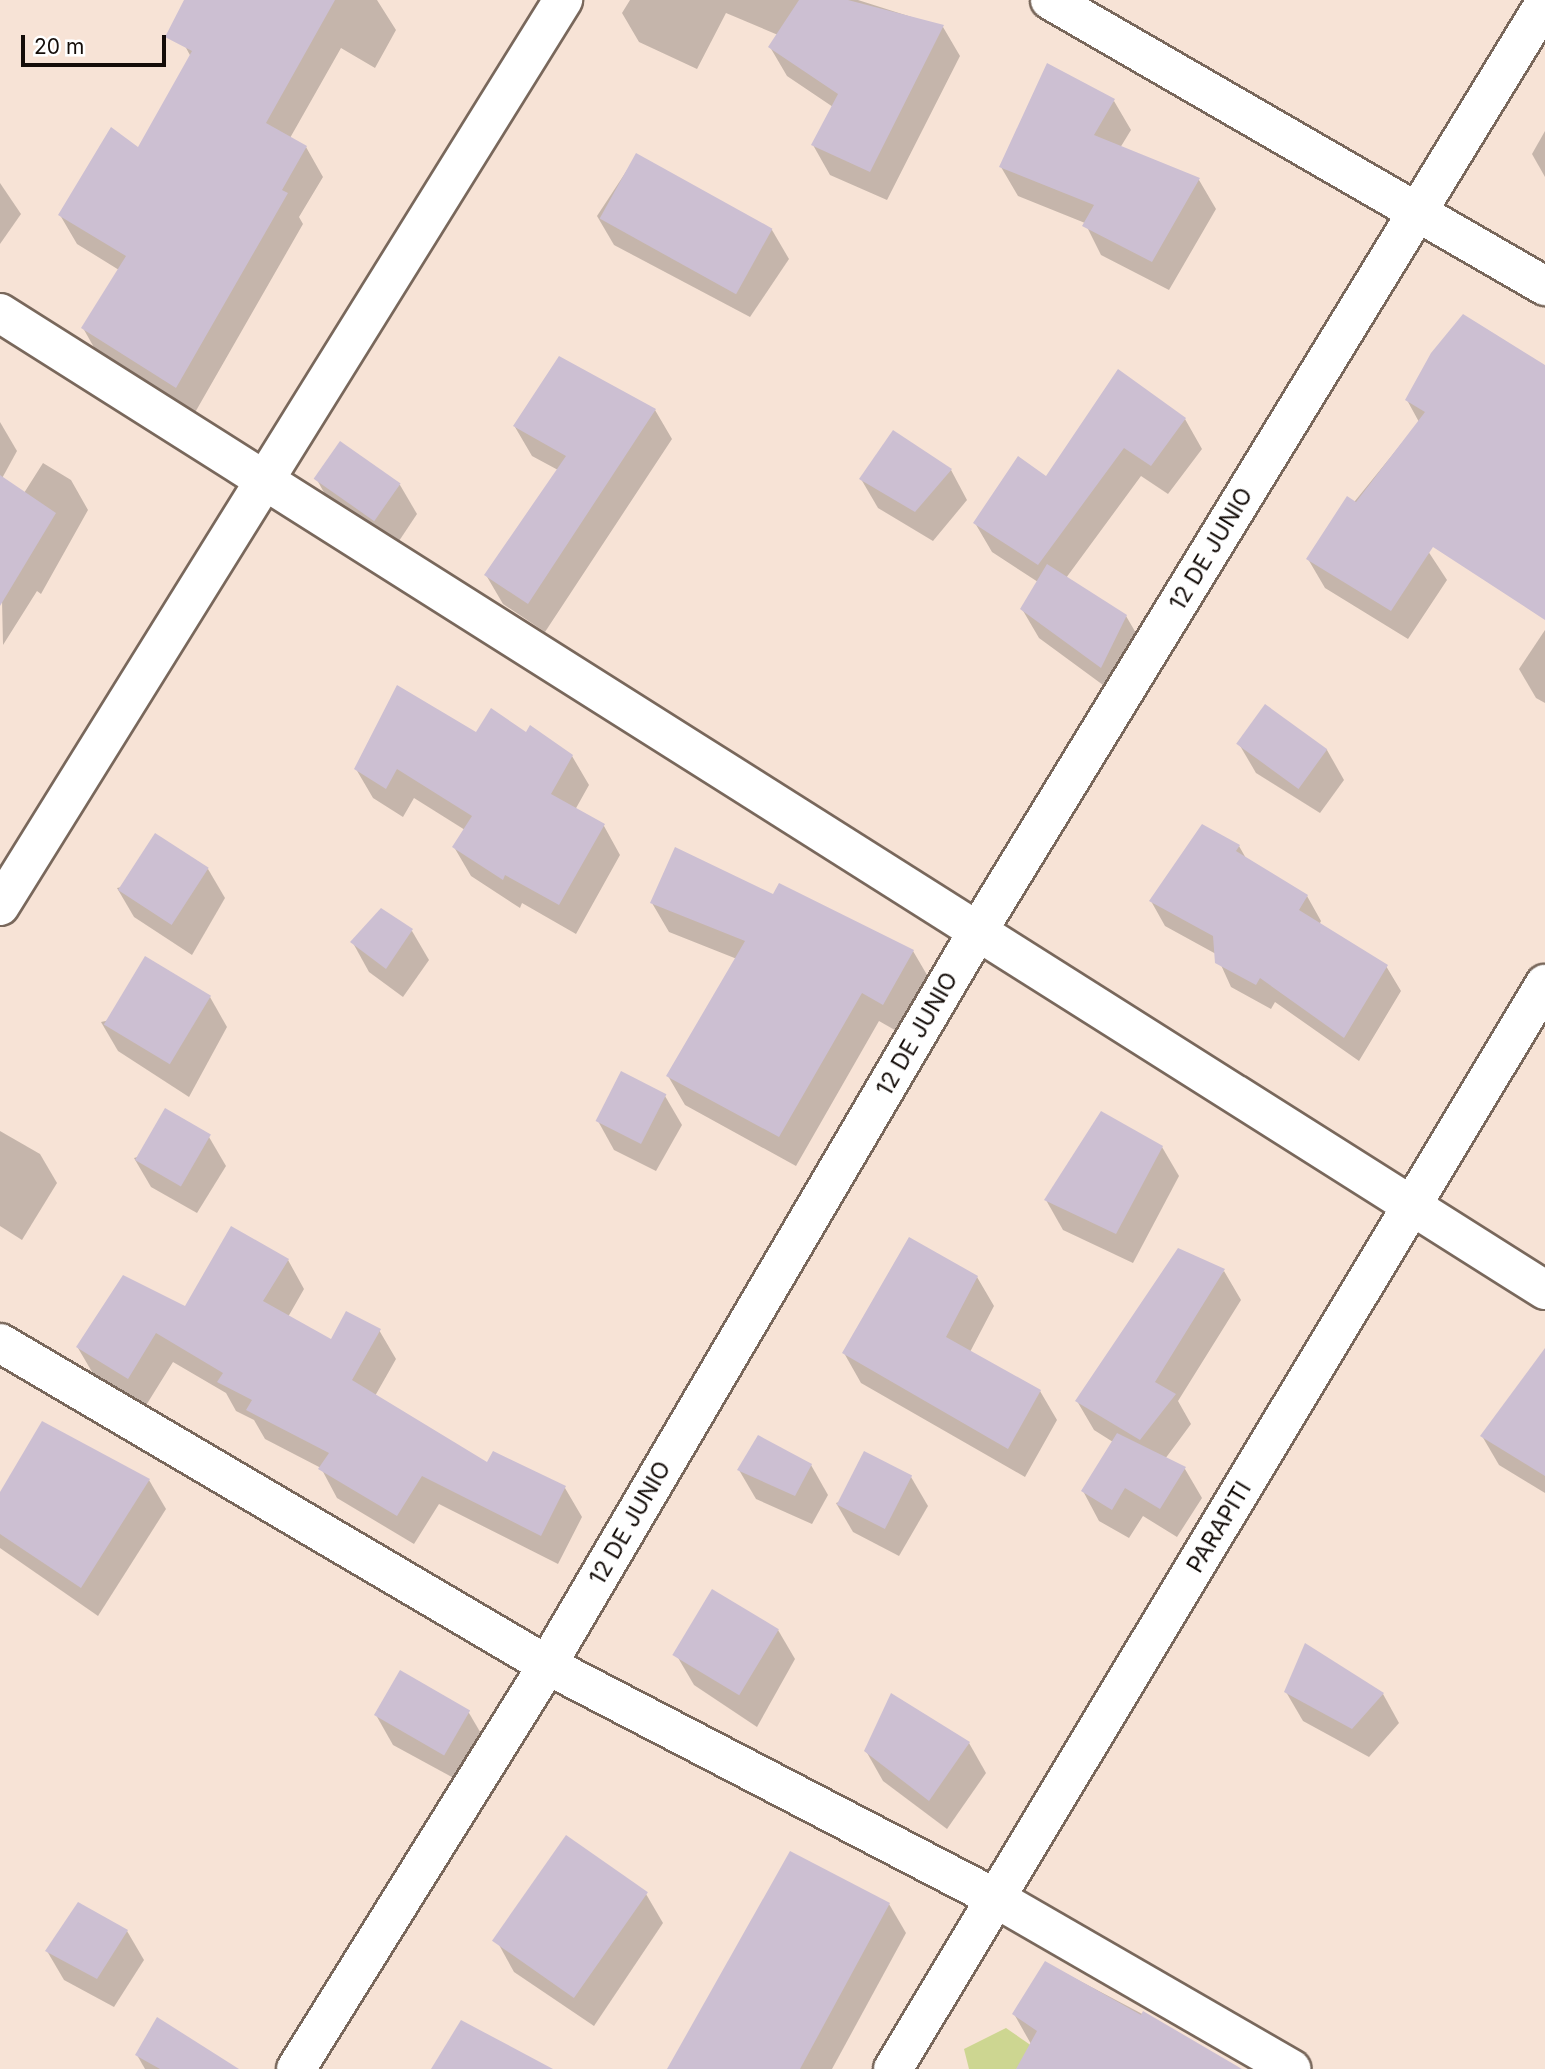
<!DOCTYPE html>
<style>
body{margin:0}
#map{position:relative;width:1545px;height:2069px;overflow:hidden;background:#f7e3d6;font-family:Inter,sans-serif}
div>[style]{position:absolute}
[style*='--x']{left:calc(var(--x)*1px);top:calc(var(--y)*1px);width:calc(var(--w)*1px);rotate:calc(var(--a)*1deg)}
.green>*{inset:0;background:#cdd691}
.shadow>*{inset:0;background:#0003}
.building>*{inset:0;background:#ccbfd2;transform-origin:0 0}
.roads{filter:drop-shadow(2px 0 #79685c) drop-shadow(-2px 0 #79685c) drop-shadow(0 2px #79685c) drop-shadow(0 -2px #79685c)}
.minor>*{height:38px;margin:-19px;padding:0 19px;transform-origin:19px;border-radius:19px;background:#fff}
span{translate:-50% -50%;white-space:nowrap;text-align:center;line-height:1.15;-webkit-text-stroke:5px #fff;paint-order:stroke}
.street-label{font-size:23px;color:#140d09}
.scale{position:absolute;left:21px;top:35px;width:145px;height:32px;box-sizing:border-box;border:4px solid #140d09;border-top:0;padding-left:9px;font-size:21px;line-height:24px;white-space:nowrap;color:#140d09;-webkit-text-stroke:5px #fff;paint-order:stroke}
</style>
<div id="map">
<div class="green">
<div style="clip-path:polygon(1006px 2028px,1042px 2053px,1037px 2069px,969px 2069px,964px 2049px)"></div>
</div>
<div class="shadow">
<div style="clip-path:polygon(213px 0,377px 0,396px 30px,375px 68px,341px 48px,290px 138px,306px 147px,323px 177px,299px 217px,303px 224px,193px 416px,100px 358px,83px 328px,119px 270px,77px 244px,60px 215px,139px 149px,191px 57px,185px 46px)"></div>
<div style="clip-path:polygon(630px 0,858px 0,943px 27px,960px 56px,887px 200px,830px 175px,813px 145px,833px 107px,787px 76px,770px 47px,778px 35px,726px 13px,697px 69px,639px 42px,622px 13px)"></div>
<div style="clip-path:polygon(1114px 101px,1131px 130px,1120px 148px,1199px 180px,1216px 209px,1169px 290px,1101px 255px,1085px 223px,1018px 196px,1001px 167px)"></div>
<div style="clip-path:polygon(1545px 131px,1545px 177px,1532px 154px)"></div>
<div style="clip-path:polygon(637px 155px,772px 230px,789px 259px,750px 317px,614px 245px,597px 216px)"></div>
<div style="clip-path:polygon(0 183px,21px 214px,0 244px)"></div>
<div style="clip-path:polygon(1545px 380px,1545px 558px,1450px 505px,1426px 548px,1447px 580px,1408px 639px,1325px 588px,1308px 559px,1419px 422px,1407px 400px)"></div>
<div style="clip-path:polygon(655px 410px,672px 439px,545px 632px,503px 604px,486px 575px,558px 470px,532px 456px,515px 427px)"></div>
<div style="clip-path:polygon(1185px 419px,1202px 449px,1168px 494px,1141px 476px,1066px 578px,1126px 616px,1143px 645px,1118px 696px,1039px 638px,1022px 609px,1038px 582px,992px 552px,975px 523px,1046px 478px)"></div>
<div style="clip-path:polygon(0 422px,17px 451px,0 482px)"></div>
<div style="clip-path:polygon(43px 463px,71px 480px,88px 510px,41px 594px,37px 591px,3px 645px,0 512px,24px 493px)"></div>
<div style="clip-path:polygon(951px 470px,967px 500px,933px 541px,878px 508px,861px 479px)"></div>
<div style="clip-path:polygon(316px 478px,400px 485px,417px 514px,393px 550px,332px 507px)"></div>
<div style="clip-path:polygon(1545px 630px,1545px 703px,1536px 698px,1519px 669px)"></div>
<div style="clip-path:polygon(477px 734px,526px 735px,572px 756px,589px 785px,575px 810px,604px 826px,620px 855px,576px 934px,522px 903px,520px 908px,471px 876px,454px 847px,465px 830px,414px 798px,403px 817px,373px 798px,356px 769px)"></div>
<div style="clip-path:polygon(1239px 744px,1327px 750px,1344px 780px,1320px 813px,1256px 773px)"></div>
<div style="clip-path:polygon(1239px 846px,1247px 860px,1307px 896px,1321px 921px,1319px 925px,1386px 966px,1401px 991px,1359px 1061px,1275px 1002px,1271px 1009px,1231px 987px,1216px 954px,1165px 926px,1151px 901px)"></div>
<div style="clip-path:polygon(208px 869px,225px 898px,192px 955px,134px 917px,117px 888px)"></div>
<div style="clip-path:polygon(652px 903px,913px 951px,930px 980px,900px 1033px,879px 1021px,796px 1166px,685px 1105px,668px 1076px,737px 959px,669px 932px)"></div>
<div style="clip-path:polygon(412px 931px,429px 960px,403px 997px,369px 972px,353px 943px)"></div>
<div style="clip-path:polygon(210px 997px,227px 1027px,189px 1097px,118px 1051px,101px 1022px)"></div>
<div style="clip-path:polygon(665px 1096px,682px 1125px,656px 1171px,614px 1150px,598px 1121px)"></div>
<div style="clip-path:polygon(0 1131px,40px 1154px,57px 1183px,22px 1240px,0 1226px)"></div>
<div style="clip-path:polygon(209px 1137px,226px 1166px,197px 1213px,151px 1187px,134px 1158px)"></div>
<div style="clip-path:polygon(1162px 1147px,1179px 1176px,1133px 1263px,1063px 1230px,1046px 1200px)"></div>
<div style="clip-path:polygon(288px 1260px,304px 1289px,288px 1317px,332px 1341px,379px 1330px,396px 1359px,375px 1396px,488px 1465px,494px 1453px,565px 1488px,582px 1517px,558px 1564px,439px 1504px,414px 1544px,337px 1498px,321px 1468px,265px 1439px,254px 1420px,236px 1411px,226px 1393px,173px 1362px,145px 1407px,95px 1377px,78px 1348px,185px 1309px)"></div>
<div style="clip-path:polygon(1224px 1271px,1241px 1300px,1178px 1401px,1191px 1424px,1165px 1459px,1185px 1469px,1202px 1498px,1177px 1537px,1143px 1516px,1129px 1538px,1099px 1521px,1083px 1491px,1113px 1442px,1094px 1430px,1077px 1401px)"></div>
<div style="clip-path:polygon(977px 1277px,994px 1306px,970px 1352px,1040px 1391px,1057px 1420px,1025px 1477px,861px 1383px,844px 1353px)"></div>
<div style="clip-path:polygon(1545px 1384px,1545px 1493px,1499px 1465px,1482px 1436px)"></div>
<div style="clip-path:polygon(811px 1465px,828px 1495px,812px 1524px,756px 1499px,739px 1470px)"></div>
<div style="clip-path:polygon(911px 1477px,928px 1506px,899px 1556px,853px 1532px,836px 1503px)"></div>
<div style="clip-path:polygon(149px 1480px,166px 1509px,98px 1616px,0 1548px,0 1496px)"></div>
<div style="clip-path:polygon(778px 1630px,795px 1659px,757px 1727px,694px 1685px,677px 1656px)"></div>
<div style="clip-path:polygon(1286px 1692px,1383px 1694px,1399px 1723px,1369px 1757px,1303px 1721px)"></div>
<div style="clip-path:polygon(891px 1696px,969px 1743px,986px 1773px,947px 1829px,883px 1781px,866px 1751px)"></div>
<div style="clip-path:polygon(469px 1713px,486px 1742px,461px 1782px,393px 1745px,376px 1715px)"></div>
<div style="clip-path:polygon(646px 1894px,663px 1923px,594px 2026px,514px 1972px,498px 1943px)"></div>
<div style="clip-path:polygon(889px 1904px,906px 1933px,832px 2069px,681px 2069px)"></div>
<div style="clip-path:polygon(127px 1931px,144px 1960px,114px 2007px,64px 1980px,47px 1951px)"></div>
<div style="clip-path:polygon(1046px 1963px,1182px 2035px,1196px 2069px,1025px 2069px,1031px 2044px,1014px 2014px)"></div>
<div style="clip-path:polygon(137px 2055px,225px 2069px,145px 2069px)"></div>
</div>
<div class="building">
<div style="clip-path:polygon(184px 0,335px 0,266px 123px,307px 146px,282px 190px,288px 193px,176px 388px,81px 328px,126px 256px,58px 215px,111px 127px,138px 147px,192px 51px,165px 37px)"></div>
<div style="clip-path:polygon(799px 0,848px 0,944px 25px,870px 172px,811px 145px,838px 94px,768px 47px)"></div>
<div style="clip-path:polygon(1047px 63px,1115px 99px,1094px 135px,1200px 178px,1152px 262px,1082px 226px,1094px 205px,999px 167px)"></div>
<div style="left:636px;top:153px;width:156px;height:75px;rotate:29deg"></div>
<div style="clip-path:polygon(1463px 314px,1545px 365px,1545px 620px,1433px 547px,1391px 611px,1306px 559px,1347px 496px,1356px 502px,1425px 412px,1405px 400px,1431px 353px)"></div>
<div style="clip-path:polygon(559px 356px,656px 409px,528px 604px,484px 575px,566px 456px,513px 426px)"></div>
<div style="clip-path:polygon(1118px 369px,1186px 418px,1151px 466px,1124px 448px,1038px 565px,973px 523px,1018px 456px,1046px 476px)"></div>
<div style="clip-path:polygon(893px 430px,952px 469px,915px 512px,859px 479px)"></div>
<div style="left:340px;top:441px;width:74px;height:46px;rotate:35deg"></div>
<div style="clip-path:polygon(0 475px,56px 513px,0 606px)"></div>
<div style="clip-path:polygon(1047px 564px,1127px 615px,1101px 668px,1020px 609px)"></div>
<div style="clip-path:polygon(397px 685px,476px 732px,491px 708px,526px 732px,530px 725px,573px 755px,551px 794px,605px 824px,559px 905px,505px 875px,503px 880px,452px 847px,472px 816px,397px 769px,386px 789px,354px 769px)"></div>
<div style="left:1265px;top:704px;width:77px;height:49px;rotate:36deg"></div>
<div style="clip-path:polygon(1202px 824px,1240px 845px,1236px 851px,1308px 895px,1299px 910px,1388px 965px,1344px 1038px,1260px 978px,1256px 985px,1215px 963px,1213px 936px,1149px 901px)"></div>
<div style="left:155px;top:833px;width:64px;height:68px;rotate:33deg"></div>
<div style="clip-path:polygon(675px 847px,773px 894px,779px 883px,914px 950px,883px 1005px,862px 993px,779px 1137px,666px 1076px,745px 941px,650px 903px)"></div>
<div style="clip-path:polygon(381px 908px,413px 929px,386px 969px,350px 942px)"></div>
<div style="left:145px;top:956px;width:77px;height:80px;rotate:31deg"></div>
<div style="left:621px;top:1071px;width:51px;height:56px;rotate:27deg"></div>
<div style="left:165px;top:1108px;width:53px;height:60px;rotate:30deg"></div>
<div style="clip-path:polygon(1101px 1111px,1163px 1146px,1116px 1234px,1044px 1200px)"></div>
<div style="clip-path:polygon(231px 1226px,289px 1259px,263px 1301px,331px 1339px,346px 1311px,381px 1329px,352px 1380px,487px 1462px,493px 1451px,566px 1486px,541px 1536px,422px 1476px,397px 1516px,318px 1469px,329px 1453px,246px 1410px,252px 1400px,217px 1382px,223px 1373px,156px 1333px,128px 1379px,76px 1347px,123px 1275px,185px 1306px)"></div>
<div style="clip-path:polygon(909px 1237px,978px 1276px,946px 1337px,1041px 1390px,1008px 1449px,842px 1353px)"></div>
<div style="clip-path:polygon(1178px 1248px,1225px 1269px,1155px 1382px,1176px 1394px,1140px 1440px,1075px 1401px)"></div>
<div style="clip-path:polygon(1545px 1348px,1545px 1476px,1480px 1436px)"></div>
<div style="clip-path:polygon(42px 1421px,150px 1479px,81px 1588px,0 1534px,0 1492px)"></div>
<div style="clip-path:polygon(1117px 1433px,1186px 1467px,1160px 1509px,1125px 1488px,1112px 1510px,1081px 1491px)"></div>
<div style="clip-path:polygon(758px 1435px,812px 1464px,795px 1496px,737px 1470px)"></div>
<div style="left:864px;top:1451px;width:54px;height:60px;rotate:27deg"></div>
<div style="left:712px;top:1589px;width:78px;height:77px;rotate:31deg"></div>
<div style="clip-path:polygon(1305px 1643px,1384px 1693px,1352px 1729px,1284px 1692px)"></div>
<div style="left:400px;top:1670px;width:81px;height:52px;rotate:30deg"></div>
<div style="clip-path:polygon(891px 1693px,970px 1742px,929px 1801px,864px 1751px)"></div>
<div style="left:566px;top:1835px;width:100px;height:129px;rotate:35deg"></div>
<div style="clip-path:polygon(790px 1851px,890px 1903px,800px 2069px,667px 2069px)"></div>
<div style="clip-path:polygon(78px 1902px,128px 1930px,97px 1979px,45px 1951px)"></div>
<div style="clip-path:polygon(1045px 1961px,1141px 2015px,1143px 2011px,1242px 2069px,1016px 2069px,1037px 2031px,1012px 2014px)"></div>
<div style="clip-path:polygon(157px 2017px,239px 2069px,160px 2069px,135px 2055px)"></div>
<div style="clip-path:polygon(461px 2020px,553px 2069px,431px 2069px)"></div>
</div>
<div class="roads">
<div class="minor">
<div style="--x:1050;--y:0;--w:572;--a:30.02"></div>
<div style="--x:0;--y:313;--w:1828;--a:32.31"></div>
<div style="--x:0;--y:906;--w:1067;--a:-58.14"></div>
<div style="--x:0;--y:1343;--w:635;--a:30.48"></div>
<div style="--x:547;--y:1665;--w:507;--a:27.47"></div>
<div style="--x:997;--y:1899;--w:340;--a:30"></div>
<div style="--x:296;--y:2069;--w:476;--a:-58.1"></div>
<div style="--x:547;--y:1665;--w:853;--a:-59.59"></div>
<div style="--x:979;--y:929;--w:1085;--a:-58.57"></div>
<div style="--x:893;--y:2069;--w:1266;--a:-59"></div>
</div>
</div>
<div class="street-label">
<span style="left:1211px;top:549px;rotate:-59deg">12 DE JUNIO</span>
<span style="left:917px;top:1034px;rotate:-60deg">12 DE JUNIO</span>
<span style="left:630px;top:1523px;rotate:-60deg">12 DE JUNIO</span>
<span style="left:1219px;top:1527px;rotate:-59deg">PARAPITI</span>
</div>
<div class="scale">20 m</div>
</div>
